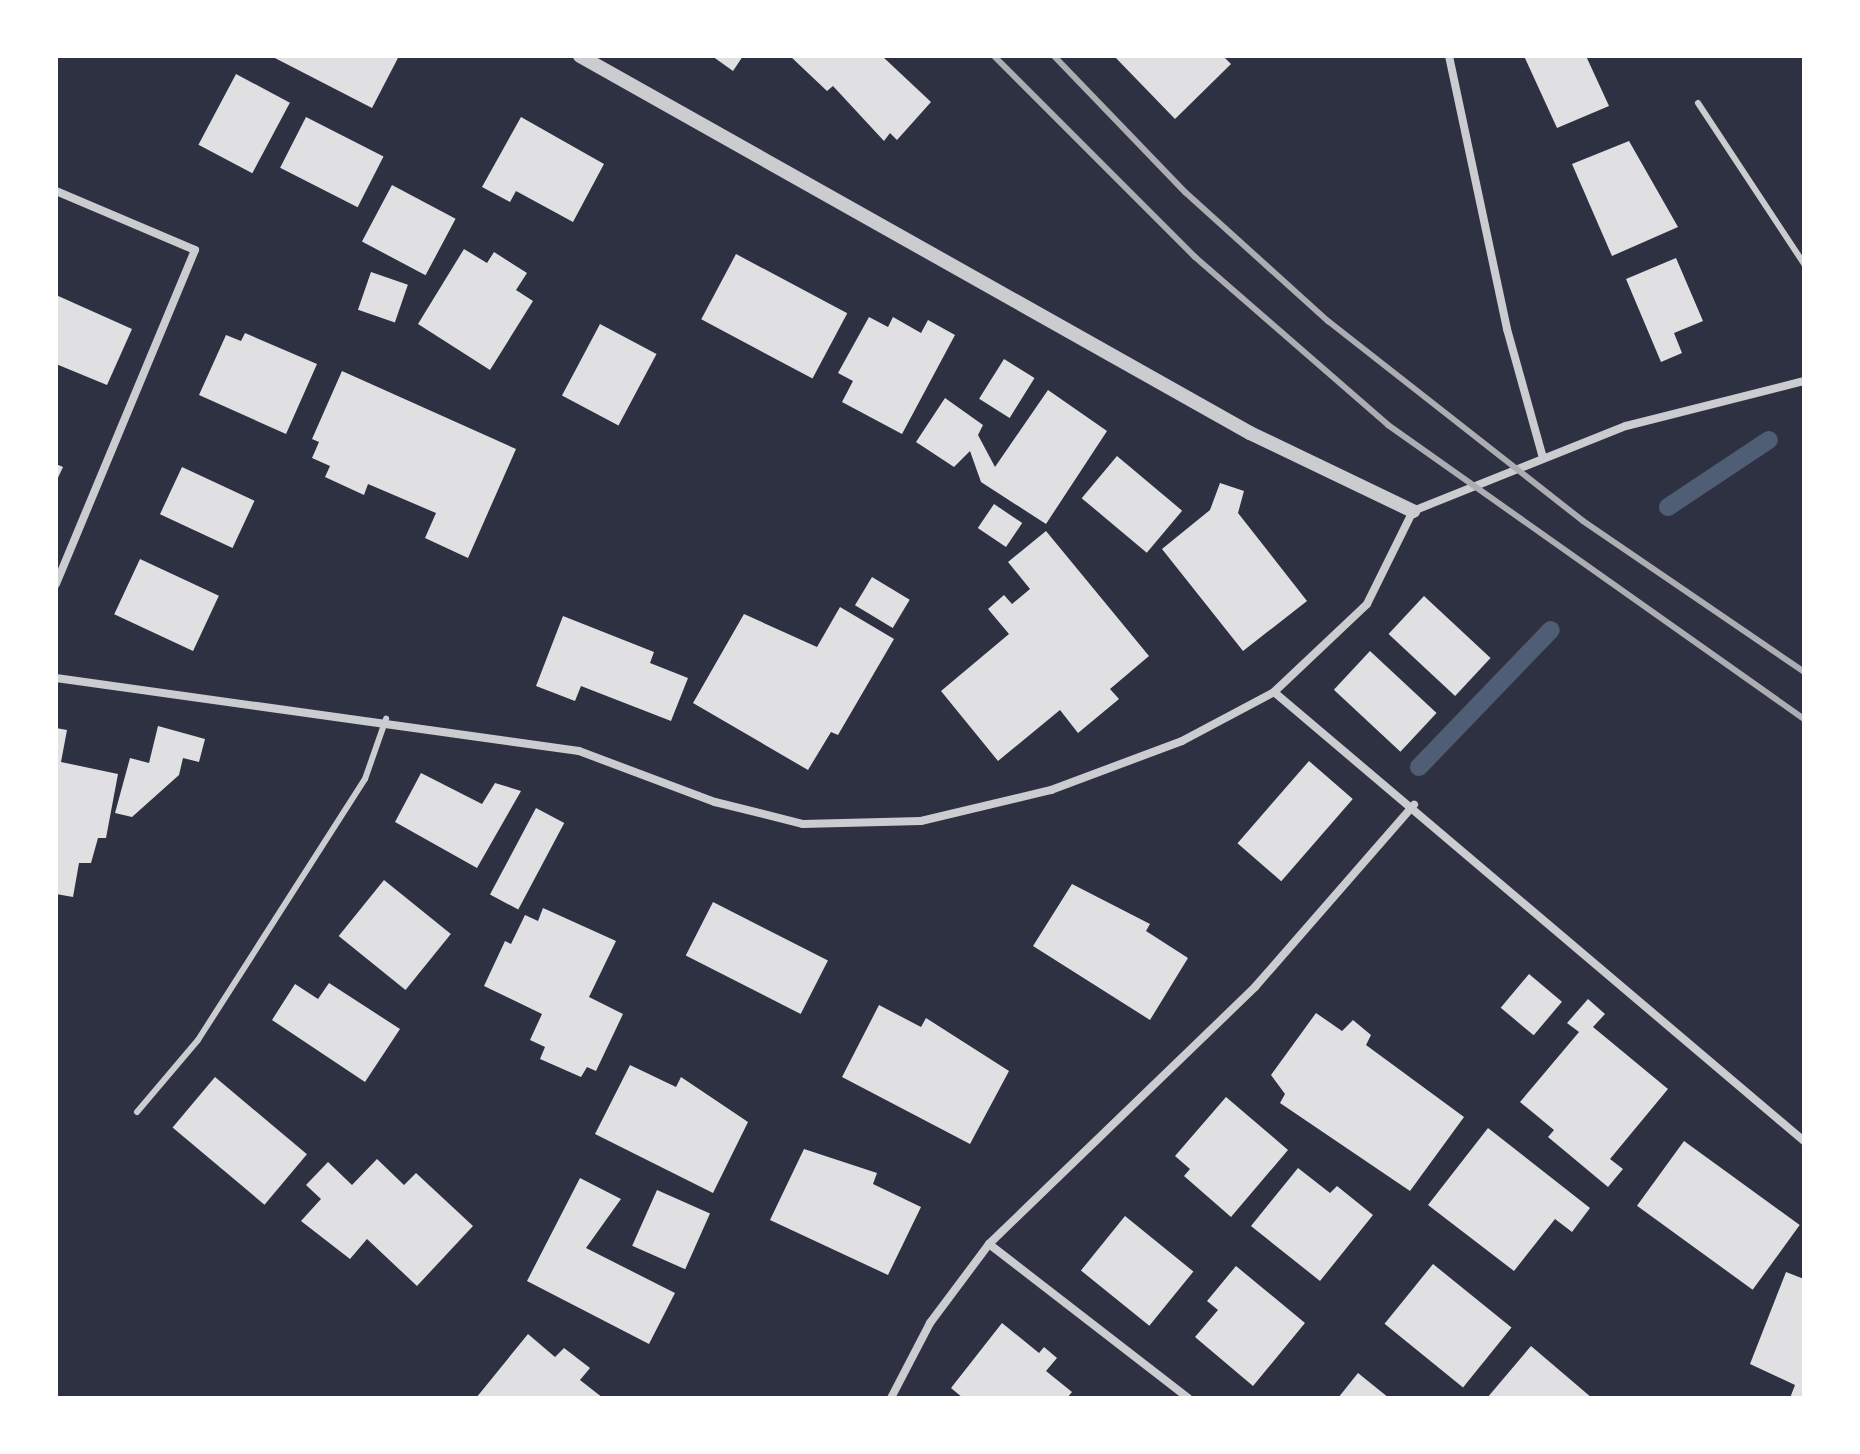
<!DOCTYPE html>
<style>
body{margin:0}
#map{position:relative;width:1860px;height:1454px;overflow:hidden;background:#2d3142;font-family:"IBM Plex Serif",serif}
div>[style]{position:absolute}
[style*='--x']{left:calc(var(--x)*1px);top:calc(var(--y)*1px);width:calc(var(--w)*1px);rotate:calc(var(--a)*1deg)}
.stream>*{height:18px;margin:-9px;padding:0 9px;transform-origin:9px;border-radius:9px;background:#4f5d75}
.building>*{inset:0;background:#e0e0e3;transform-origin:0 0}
.service>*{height:6px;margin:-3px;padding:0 3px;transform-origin:3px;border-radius:3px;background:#caccd0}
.minor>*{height:8px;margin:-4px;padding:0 4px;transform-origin:4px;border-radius:4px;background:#caccd0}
.tertiary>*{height:14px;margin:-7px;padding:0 7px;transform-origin:7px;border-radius:7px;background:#caccd0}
.rail>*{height:6px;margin:-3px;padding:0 3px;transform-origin:3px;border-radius:3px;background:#abadb3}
span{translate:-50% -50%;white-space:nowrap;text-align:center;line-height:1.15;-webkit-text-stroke:8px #fff;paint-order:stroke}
.frame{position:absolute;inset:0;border:58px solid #fff;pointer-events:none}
</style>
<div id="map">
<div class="stream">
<div style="--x:1668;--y:507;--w:121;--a:-33.6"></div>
<div style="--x:1419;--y:767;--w:190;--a:-46.1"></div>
</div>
<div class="building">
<div style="clip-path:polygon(271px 56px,399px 56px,372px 108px)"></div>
<div style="clip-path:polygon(712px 56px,743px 56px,733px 71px)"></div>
<div style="clip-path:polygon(790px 56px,882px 56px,931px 102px,897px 140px,890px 133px,884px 141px,833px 86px,827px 91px)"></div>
<div style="clip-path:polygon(1114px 56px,1223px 56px,1231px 64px,1175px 119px)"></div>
<div style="clip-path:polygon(1524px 56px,1586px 56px,1609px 106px,1557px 128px)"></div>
<div style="left:236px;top:74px;width:61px;height:80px;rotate:28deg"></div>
<div style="left:306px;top:117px;width:87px;height:57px;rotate:27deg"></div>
<div style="clip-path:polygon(521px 117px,604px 164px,573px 222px,516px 191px,510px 202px,482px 187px)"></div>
<div style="clip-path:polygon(1629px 141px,1678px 227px,1612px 256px,1572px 164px)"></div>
<div style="left:392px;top:185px;width:72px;height:64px;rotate:28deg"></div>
<div style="clip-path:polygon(464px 249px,487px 263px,494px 252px,527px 273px,516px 290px,533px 301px,490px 370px,418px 324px)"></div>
<div style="left:736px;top:254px;width:126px;height:74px;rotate:28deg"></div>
<div style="clip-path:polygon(1676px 258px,1703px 321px,1674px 333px,1682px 353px,1661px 362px,1626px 279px)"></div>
<div style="left:371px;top:272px;width:39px;height:40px;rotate:19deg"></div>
<div style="clip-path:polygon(56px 295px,132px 329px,107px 385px,56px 364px)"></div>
<div style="clip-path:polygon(869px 317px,888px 327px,893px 317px,921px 333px,928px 320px,955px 335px,902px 434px,842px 402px,853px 381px,838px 373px)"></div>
<div style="left:600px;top:324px;width:64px;height:81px;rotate:28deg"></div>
<div style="clip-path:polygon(245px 333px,317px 364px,286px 434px,199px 395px,226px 335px,241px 341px)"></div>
<div style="left:1004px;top:359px;width:36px;height:47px;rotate:32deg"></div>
<div style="clip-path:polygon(342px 371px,516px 449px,468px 558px,425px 538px,436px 513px,368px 484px,364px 495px,325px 477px,330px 466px,312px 458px,319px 442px,312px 439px)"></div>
<div style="clip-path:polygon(1048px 390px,1107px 431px,1046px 524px,981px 482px,970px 451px,954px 467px,916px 442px,945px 398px,983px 425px,978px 435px,995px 467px)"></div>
<div style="left:1117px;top:456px;width:85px;height:55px;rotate:40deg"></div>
<div style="clip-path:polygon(56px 464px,63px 467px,56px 482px)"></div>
<div style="left:182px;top:467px;width:80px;height:52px;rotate:25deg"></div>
<div style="clip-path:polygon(1220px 483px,1244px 491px,1238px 513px,1307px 601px,1243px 651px,1162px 549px,1210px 510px)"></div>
<div style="left:994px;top:504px;width:34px;height:29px;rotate:34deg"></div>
<div style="clip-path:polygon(1046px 531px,1149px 656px,1110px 689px,1119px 699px,1078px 733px,1060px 710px,998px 761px,941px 691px,1009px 634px,988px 609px,1004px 595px,1012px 604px,1030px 589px,1008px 562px)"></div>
<div style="left:140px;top:559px;width:87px;height:61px;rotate:25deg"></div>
<div style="left:872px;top:577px;width:44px;height:33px;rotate:31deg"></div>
<div style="left:1424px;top:596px;width:91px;height:52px;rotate:43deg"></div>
<div style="clip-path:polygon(840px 607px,894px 639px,838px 735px,831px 732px,808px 770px,693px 703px,744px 614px,817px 647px)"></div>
<div style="clip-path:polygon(563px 616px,654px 652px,650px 663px,688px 678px,671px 721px,581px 686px,575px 701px,536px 686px)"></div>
<div style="left:1370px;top:651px;width:91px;height:53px;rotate:43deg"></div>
<div style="clip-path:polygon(158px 726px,205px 739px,199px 762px,183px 758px,179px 775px,132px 817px,115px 813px,130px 758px,149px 763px)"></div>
<div style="clip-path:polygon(56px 728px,67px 730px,61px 762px,118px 774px,106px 838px,98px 838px,91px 863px,79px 863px,73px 897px,56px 894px)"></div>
<div style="left:1309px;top:761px;width:58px;height:109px;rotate:41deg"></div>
<div style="clip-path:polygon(421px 773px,482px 804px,495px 783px,521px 791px,477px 868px,395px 822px)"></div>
<div style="left:536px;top:808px;width:32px;height:98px;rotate:28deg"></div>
<div style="left:384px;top:880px;width:86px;height:72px;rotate:39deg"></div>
<div style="clip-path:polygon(1072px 884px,1150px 924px,1146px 931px,1188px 958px,1150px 1020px,1033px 946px)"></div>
<div style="left:713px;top:902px;width:129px;height:60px;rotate:27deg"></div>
<div style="clip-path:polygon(543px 908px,616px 941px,589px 997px,623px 1014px,596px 1071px,587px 1067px,581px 1077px,540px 1059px,545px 1047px,530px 1040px,542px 1014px,484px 986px,505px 941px,511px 944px,525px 915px,538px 921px)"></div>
<div style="left:1529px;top:974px;width:43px;height:44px;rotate:40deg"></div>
<div style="clip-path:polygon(329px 983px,400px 1029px,365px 1082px,272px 1020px,295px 984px,318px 999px)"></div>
<div style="clip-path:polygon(1588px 999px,1605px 1014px,1593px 1027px,1668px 1089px,1610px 1159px,1623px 1169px,1608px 1187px,1548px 1137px,1554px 1130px,1520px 1102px,1579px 1032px,1567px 1023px)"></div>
<div style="clip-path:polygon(879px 1005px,921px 1027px,926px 1018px,1009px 1071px,970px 1144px,842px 1077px)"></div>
<div style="clip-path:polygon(1316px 1013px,1342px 1031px,1353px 1020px,1371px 1035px,1366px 1045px,1464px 1117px,1410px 1191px,1280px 1103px,1285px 1094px,1271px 1075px)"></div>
<div style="clip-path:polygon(630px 1065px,676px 1087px,681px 1077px,748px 1122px,713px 1193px,595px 1134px)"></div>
<div style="left:215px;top:1077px;width:120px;height:66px;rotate:40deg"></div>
<div style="clip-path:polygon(1226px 1097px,1288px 1150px,1231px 1217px,1184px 1176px,1190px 1169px,1175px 1156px)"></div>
<div style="clip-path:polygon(1488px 1128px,1590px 1208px,1572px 1232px,1555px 1219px,1514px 1271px,1428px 1205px)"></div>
<div style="left:1684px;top:1141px;width:143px;height:80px;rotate:36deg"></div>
<div style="clip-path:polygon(804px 1149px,877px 1173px,873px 1184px,921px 1207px,888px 1275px,770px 1220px)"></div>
<div style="clip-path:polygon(377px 1159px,404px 1185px,416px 1173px,473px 1226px,417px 1286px,367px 1239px,350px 1259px,301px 1221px,321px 1199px,306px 1185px,328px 1162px,352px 1185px)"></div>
<div style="clip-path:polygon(1298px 1168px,1330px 1193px,1337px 1186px,1373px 1215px,1320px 1281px,1251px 1226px)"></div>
<div style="clip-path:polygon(580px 1178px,621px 1199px,586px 1248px,675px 1293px,649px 1344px,527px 1281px)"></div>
<div style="left:657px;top:1190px;width:58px;height:61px;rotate:24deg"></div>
<div style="left:1125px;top:1216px;width:88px;height:70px;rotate:39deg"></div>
<div style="left:1433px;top:1264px;width:101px;height:77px;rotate:39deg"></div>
<div style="clip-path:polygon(1236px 1266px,1305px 1323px,1253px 1386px,1195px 1337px,1218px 1310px,1207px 1301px)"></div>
<div style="clip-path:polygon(1786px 1272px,1804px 1279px,1804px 1398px,1790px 1398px,1795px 1385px,1750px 1364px)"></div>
<div style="clip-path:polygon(1002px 1323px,1039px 1353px,1044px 1347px,1057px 1358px,1046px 1371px,1072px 1392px,1067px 1398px,963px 1398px,951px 1388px)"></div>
<div style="clip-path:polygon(528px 1334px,555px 1357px,564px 1348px,590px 1368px,580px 1380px,603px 1398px,476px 1398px)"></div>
<div style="clip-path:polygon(1531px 1346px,1592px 1398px,1487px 1398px)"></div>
<div style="clip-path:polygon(1358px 1373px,1389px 1398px,1338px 1398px)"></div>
</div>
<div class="service">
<div style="--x:1698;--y:103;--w:193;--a:56.6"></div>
<div style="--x:137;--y:1112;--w:94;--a:-49.7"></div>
<div style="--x:198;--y:1040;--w:310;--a:-57.4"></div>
<div style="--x:365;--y:779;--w:64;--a:-70.7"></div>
</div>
<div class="minor">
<div style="--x:1449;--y:56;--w:279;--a:78"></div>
<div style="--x:1507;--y:329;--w:134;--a:74.4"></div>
<div style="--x:56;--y:191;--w:151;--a:23"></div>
<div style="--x:195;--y:250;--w:362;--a:112.6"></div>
<div style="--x:56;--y:678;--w:528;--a:7.95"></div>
<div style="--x:579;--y:751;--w:145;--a:20.6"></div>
<div style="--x:715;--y:802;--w:91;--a:14"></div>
<div style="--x:803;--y:824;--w:118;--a:-1.5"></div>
<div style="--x:921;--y:821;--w:134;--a:-13.4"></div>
<div style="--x:1051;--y:790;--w:140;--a:-20.5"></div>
<div style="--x:1182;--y:741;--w:104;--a:-28"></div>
<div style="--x:1274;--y:692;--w:128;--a:-43.4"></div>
<div style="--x:1367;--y:604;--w:104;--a:-63.7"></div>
<div style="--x:1413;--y:511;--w:229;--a:-21.8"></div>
<div style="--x:1626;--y:426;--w:184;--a:-14.2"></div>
<div style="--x:1274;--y:692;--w:695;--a:40.27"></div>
<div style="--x:989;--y:1244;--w:252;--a:37.7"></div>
<div style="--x:891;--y:1398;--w:85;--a:-62.5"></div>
<div style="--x:930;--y:1323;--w:99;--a:-53.2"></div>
<div style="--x:989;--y:1244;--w:370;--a:-44"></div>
<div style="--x:1255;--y:987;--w:242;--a:-48.9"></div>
</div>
<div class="tertiary">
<div style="--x:580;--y:56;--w:769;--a:29.37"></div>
<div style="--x:1250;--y:433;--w:181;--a:25.6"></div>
</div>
<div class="rail">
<div style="--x:994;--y:56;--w:284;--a:45"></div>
<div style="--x:1195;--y:257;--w:256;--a:41"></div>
<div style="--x:1388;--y:425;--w:509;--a:35.25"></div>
<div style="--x:1054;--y:56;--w:189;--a:46.1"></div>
<div style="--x:1185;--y:192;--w:193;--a:42.1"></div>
<div style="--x:1328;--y:321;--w:324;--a:38.1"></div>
<div style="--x:1583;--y:521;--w:268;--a:34.3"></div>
</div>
<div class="frame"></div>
</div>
